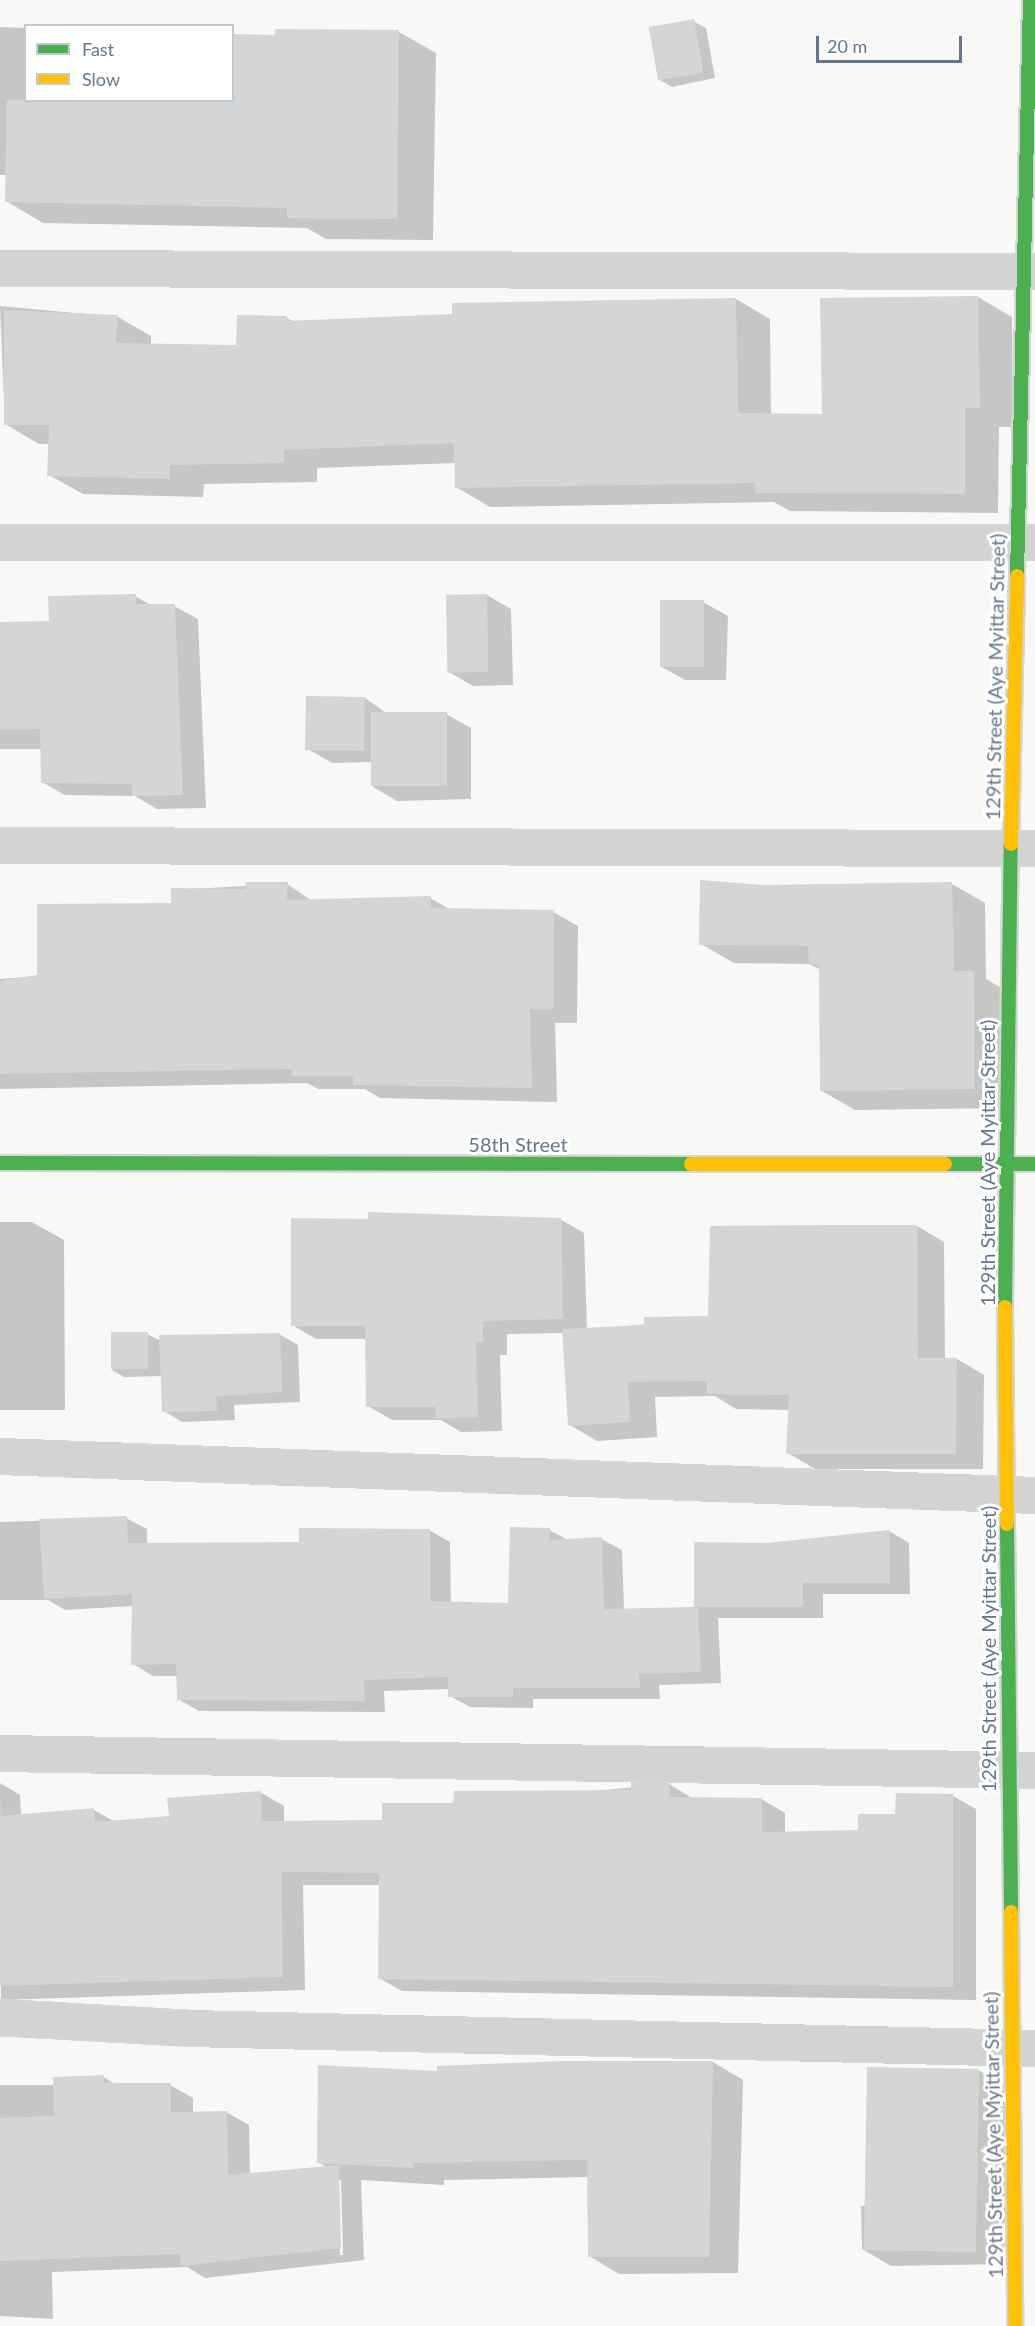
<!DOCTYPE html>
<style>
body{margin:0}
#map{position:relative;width:1035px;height:2326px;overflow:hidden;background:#f8f8f7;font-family:Lato,sans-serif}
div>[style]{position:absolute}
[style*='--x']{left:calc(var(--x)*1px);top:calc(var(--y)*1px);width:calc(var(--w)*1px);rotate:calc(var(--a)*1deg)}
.shadow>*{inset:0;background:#0003;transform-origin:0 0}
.building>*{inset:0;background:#d4d5d6;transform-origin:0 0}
.roads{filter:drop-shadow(2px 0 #d3d5d7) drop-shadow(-2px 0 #d3d5d7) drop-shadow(0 2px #d3d5d7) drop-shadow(0 -2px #d3d5d7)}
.street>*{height:33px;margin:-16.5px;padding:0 16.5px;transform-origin:16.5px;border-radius:16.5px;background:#d3d3d4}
.fast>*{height:14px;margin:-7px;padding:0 7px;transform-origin:7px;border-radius:7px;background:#4caf50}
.slow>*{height:14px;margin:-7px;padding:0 7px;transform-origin:7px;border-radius:7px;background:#ffc107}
span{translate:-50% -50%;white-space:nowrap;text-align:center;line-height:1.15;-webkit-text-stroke:6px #fff;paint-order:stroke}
.street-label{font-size:20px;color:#65788b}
.legend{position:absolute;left:24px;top:24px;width:210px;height:78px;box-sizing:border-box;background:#fff;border:2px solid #c1c9d1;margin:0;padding:8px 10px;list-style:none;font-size:18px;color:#65788b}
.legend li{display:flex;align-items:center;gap:12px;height:30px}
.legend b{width:30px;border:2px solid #c1c9d1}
.scale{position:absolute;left:816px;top:36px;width:146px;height:27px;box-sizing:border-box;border:3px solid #65788b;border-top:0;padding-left:8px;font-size:18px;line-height:21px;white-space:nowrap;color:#65788b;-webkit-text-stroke:4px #fff;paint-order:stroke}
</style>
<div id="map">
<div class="shadow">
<div style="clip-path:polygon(693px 21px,706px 28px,715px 78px,672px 87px,660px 80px)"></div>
<div style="clip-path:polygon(0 27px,26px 28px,26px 100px,232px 100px,277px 30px,399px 32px,436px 53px,433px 240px,326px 239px,307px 228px,43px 223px,6px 201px,7px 175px,0 175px)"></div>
<div style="clip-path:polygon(978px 297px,1012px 317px,1013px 427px,999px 427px,998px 513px,790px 511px,774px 502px,490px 507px,456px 487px,456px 463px,317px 468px,317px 482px,204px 484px,203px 497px,83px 494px,49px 475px,50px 444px,39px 444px,5px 424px,0 306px,118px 317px,151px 336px,151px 345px,237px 346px,287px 318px,294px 322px,453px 315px,453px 304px,736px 299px,770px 319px,771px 415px,824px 416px,822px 299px)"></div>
<div style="left:0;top:475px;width:1px;height:48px;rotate:45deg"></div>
<div style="clip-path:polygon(487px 595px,511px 609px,513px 685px,473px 686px,449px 672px,447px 597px)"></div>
<div style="clip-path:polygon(135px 596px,152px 606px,174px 606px,198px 619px,206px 808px,157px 809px,135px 796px,65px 795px,42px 782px,42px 749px,0 749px,0 623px,50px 622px)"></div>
<div style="clip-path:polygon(703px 602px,728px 616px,726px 680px,685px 680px,660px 666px)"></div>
<div style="clip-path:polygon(365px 698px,389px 715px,446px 714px,471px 728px,471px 799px,397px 801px,373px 787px,373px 762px,332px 763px,308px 749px)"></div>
<div style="clip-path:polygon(287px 884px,312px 901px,430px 898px,451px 910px,553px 912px,578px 926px,577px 1023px,555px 1023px,557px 1102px,380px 1098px,365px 1089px,318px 1089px,307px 1083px,0 1089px,0 979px,39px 976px,172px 905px,172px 890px)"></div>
<div style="clip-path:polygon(952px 884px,985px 903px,986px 979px,1007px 991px,1008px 1108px,855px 1110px,822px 1091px,821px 970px,809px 964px,734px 963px,701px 944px,764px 887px)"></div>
<div style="clip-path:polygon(560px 1219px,584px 1233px,587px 1330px,710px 1318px,917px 1226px,944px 1242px,945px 1359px,957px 1359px,984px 1375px,983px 1469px,815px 1469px,788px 1453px,790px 1410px,736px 1409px,715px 1396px,655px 1397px,657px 1437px,597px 1441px,570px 1425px,564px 1333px,507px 1334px,507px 1355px,500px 1355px,502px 1431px,461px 1432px,441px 1420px,392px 1420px,368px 1406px,366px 1339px,316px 1339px,292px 1325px)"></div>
<div style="clip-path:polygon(0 1222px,32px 1222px,64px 1240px,65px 1410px,0 1410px)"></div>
<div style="clip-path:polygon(147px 1334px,161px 1341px,279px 1334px,298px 1345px,300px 1402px,234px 1405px,235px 1420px,182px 1422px,164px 1411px,162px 1376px,124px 1377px,112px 1370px)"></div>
<div style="clip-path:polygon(126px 1518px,147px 1529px,147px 1544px,301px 1544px,429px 1530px,450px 1542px,451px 1603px,510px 1604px,549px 1530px,568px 1540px,601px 1539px,622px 1550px,624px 1610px,696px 1609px,766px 1545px,889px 1531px,909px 1543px,910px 1594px,823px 1594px,823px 1618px,718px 1618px,721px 1683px,659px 1685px,660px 1699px,533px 1699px,533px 1708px,470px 1707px,450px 1696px,450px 1689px,384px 1691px,385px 1712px,199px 1711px,178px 1699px,177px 1676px,153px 1676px,133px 1664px,133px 1606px,65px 1610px,48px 1600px,0 1600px,0 1522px)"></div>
<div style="clip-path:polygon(0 1783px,20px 1795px,21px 1816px,94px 1810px,115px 1822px,170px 1817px,169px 1800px,260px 1792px,284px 1806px,284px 1823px,384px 1822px,455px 1804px,669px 1784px,692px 1798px,761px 1799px,785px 1813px,785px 1833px,860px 1832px,953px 1796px,976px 1809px,976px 2000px,402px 1991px,379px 1978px,380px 1885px,303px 1885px,305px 1990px,1px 2000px)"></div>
<div style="clip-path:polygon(evenodd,713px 2062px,743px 2080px,738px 2273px,619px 2274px,589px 2256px,588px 2177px,444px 2180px,444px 2185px,361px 2180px,364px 2260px,205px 2278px,187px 2267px,52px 2272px,53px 2319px,0 2316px,0 2085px,54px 2085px,103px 2077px,117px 2085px,170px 2085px,193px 2098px,193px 2113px,226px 2112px,249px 2125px,250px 2175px,328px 2168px,318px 2162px,439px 2073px,713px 2062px,338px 2180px,341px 2180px,343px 2255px,340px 2255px,338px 2180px)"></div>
<div style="clip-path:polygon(978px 2070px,1008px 2087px,1004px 2264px,891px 2266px,862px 2249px,861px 2206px,867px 2206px)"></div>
</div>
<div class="building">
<div style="left:694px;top:19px;width:54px;height:46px;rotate:80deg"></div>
<div style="clip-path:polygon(275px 29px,399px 30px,397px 219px,287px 218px,287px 208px,5px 202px,7px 100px,232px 100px,232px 34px,275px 35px)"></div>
<div style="clip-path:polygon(978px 296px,980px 408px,965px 408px,965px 494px,755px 493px,755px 483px,455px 488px,454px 443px,284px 450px,284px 463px,170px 465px,170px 479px,47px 476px,49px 425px,4px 425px,4px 310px,118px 315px,116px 343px,236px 345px,237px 315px,287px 316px,287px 321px,452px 314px,452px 303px,736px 298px,738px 413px,822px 414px,820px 298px)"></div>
<div style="clip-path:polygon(136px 594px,136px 604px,175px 604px,183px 795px,132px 796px,132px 784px,41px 783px,40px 729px,0 730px,0 622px,49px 621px,48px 596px)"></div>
<div style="left:487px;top:594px;width:78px;height:41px;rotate:89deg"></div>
<div style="left:660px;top:600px;width:44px;height:67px"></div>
<div style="left:306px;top:696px;width:59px;height:54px;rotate:1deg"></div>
<div style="left:447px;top:712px;width:74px;height:76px;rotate:90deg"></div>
<div style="clip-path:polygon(700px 880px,764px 885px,952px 882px,954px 971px,974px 971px,975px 1089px,820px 1091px,819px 965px,809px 965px,808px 946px,699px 945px)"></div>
<div style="clip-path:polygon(246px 882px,288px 882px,287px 900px,431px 896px,431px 908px,554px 910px,553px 1010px,530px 1009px,532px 1088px,353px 1085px,353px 1076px,292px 1076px,292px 1069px,0 1074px,0 981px,37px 975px,37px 904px,171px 903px,171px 888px,245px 889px)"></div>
<div style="clip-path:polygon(368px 1212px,561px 1218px,563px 1319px,483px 1321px,483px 1342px,476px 1342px,478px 1417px,436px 1419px,435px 1407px,366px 1407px,365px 1326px,291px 1326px,291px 1218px,368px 1219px)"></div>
<div style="clip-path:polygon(832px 1225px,917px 1225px,918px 1358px,957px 1358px,956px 1454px,786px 1454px,789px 1395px,707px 1394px,707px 1381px,628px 1382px,630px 1422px,568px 1426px,562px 1329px,644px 1325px,644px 1317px,708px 1316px,710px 1226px)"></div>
<div style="left:148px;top:1332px;width:37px;height:37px;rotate:90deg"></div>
<div style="clip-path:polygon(280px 1333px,282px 1392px,216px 1396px,217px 1411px,162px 1412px,159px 1335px)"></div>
<div style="clip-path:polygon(127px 1516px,128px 1543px,299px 1542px,299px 1528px,430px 1529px,431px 1601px,508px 1603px,510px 1527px,550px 1528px,549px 1540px,602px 1537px,604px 1609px,694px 1607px,694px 1542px,766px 1543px,889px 1530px,890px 1583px,803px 1583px,803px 1607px,698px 1607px,701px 1672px,639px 1674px,640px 1688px,513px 1688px,513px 1697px,448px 1697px,448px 1677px,364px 1680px,365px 1701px,177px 1700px,176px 1664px,131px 1665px,132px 1594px,44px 1599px,39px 1519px)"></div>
<div style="clip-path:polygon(631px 1782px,669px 1783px,670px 1797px,762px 1798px,762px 1832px,858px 1830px,858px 1814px,895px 1814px,896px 1793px,953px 1794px,953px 1987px,378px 1979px,379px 1873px,281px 1872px,283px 1977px,0 1986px,0 1816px,94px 1808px,95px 1822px,169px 1816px,167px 1798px,261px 1791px,262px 1821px,382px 1820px,382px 1803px,453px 1803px,454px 1791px,631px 1790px)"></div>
<div style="clip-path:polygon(562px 2061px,713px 2061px,709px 2257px,588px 2257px,587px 2160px,414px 2163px,414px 2168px,317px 2163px,318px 2065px,437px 2071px,437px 2066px)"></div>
<div style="left:867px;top:2067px;width:112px;height:183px;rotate:1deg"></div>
<div style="clip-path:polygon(104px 2075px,104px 2083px,171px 2083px,171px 2112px,227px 2111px,228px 2175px,339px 2165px,341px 2248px,181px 2266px,180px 2254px,0 2261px,0 2118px,54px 2116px,53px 2077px)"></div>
</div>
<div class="roads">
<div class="street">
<div style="--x:0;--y:268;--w:1035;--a:0.17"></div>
<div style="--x:0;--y:542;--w:1035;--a:0"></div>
<div style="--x:0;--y:845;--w:1035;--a:0.17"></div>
<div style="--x:0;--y:1456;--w:1036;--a:2.16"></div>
<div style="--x:0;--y:1753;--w:1035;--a:0.94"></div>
<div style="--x:0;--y:2017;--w:190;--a:3.3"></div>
<div style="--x:190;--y:2028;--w:845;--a:1.36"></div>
</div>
<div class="fast">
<div style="--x:1017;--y:576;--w:576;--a:-88.71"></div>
<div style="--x:0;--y:1163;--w:691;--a:0.08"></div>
<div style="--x:945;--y:1164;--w:90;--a:0"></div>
<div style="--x:1005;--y:1307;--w:463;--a:-89.3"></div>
<div style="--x:1007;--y:1524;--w:388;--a:89.4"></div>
</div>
<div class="slow">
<div style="--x:1011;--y:844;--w:268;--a:-88.7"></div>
<div style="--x:691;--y:1164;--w:254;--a:0"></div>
<div style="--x:1005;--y:1307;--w:217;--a:89.5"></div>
<div style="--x:1011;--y:1912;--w:414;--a:89.4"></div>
</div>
</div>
<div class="street-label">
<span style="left:995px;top:677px;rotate:-89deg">129th Street (Aye Myittar Street)</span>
<span style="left:518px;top:1144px">58th Street</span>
<span style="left:987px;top:1163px;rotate:-90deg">129th Street (Aye Myittar Street)</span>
<span style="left:988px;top:1649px;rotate:-90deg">129th Street (Aye Myittar Street)</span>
<span style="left:993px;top:2135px;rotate:-91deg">129th Street (Aye Myittar Street)</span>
</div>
<ul class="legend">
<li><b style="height:8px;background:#4caf50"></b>Fast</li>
<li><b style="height:8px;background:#ffc107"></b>Slow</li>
</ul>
<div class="scale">20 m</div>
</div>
